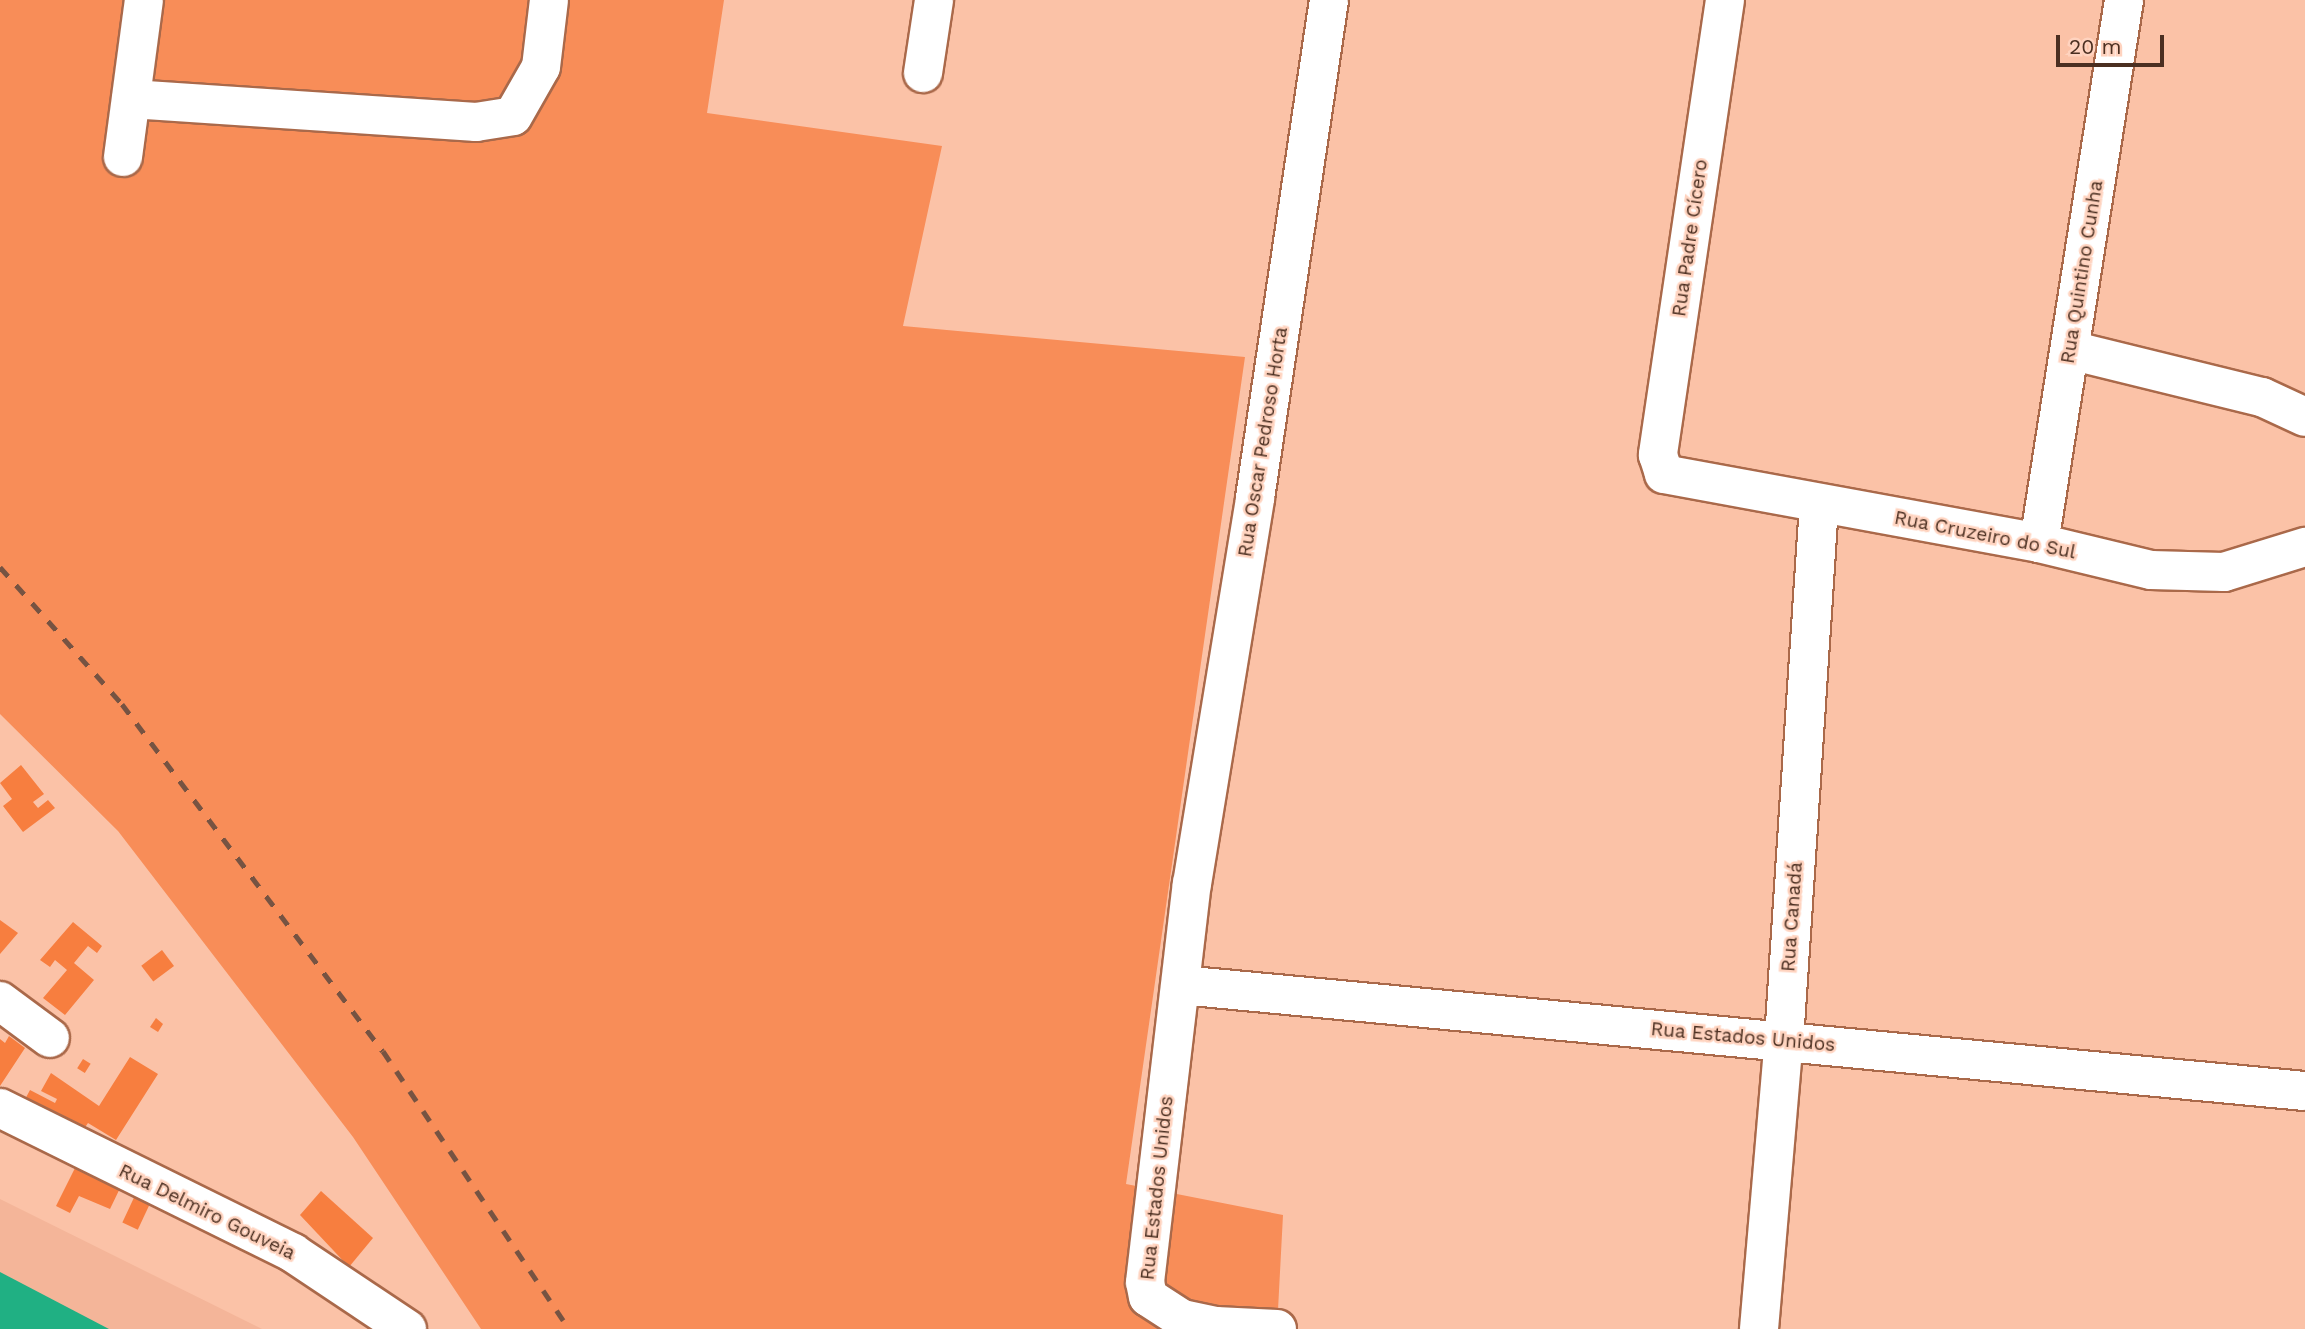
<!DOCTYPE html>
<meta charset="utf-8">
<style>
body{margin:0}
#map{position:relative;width:2305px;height:1329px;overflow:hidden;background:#fbc2a7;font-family:"Work Sans",sans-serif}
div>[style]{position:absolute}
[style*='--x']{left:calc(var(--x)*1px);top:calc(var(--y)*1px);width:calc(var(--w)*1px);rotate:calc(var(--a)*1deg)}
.built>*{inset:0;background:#f4b599}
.green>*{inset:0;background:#f88d58}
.water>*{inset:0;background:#20b083}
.building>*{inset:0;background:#f77e3f;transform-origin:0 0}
.roads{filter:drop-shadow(2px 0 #aa694a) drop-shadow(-2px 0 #aa694a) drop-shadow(0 2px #aa694a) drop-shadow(0 -2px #aa694a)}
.street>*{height:38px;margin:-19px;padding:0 19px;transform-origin:19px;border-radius:19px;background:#fff}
.rail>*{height:5px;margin-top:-2.5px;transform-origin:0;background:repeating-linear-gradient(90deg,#765342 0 12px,transparent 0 24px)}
span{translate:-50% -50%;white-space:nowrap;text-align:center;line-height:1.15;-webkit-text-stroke:5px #ffd3bf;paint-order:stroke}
.street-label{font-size:19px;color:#4b2f21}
.scale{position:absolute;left:2056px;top:35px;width:108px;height:32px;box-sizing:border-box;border:4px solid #4b2f21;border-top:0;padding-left:9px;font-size:21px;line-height:24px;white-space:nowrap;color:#4b2f21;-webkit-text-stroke:5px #ffd3bf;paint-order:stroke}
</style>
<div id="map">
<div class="built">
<div style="clip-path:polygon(0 1199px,262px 1329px,0 1329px)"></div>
</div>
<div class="green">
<div style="clip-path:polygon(0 0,724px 0,707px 113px,942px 146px,903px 326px,1245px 357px,1126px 1184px,1283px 1215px,1277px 1329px,481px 1329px,353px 1137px,118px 831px,0 714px)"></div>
</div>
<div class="water">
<div style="clip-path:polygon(0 1272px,109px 1329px,0 1329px)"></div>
</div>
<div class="building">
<div style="clip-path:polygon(21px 765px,44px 794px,33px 802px,38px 808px,48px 800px,55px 808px,23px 832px,3px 806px,12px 799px,0 783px)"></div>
<div style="clip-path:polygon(0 920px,18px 933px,0 954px)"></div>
<div style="clip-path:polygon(73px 922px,102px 946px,97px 953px,88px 946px,74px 963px,94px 980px,65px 1015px,43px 998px,67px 970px,55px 960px,50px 967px,40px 960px)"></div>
<div style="left:162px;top:950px;width:20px;height:26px;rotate:53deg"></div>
<div style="clip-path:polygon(156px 1018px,163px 1024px,158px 1032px,150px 1027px)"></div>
<div style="clip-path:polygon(9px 1036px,25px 1048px,0 1086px,0 1039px,5px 1043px)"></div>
<div style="clip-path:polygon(130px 1057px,158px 1074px,116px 1140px,88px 1123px,79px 1136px,22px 1105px,30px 1090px,55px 1103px,57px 1099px,41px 1091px,51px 1073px,99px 1106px)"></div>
<div style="left:83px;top:1059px;width:9px;height:11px;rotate:32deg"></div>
<div style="clip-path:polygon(79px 1160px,123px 1182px,110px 1209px,79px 1196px,70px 1213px,56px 1206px)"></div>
<div style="left:138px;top:1189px;width:17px;height:37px;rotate:25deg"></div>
<div style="clip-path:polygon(321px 1191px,373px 1238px,349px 1267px,300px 1215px)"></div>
</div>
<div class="roads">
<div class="street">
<div style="--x:1725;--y:0;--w:460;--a:98.4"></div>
<div style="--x:1658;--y:455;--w:20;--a:72"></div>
<div style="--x:1664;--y:474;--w:381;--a:10.4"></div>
<div style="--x:2039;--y:543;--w:115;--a:13.6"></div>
<div style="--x:2151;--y:570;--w:73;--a:1.6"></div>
<div style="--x:2224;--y:572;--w:85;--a:-17.2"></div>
<div style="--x:923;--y:73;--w:74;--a:-81.4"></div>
<div style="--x:131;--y:99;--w:346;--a:3.8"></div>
<div style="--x:476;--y:122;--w:37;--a:-9"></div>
<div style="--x:513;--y:116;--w:56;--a:-60.3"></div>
<div style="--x:541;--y:67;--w:67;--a:-83.2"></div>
<div style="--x:123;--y:157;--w:158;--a:-82.4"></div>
<div style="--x:2070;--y:350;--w:198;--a:13.8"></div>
<div style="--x:2262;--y:397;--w:47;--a:24.9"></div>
<div style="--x:2039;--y:543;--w:550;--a:-81.1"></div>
<div style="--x:1181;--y:985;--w:1129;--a:5.39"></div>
<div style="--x:0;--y:1001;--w:62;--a:36.5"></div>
<div style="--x:0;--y:1108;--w:327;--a:26.3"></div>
<div style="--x:293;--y:1253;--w:137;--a:33.7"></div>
<div style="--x:1277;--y:1329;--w:61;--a:-177.2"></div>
<div style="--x:1216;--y:1326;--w:35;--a:-168"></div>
<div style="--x:1182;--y:1319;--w:40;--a:-147.1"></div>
<div style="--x:1148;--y:1297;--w:15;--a:-101"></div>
<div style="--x:1145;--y:1282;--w:401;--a:-83.3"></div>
<div style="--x:1192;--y:884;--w:391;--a:-80.7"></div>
<div style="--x:1255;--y:498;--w:503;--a:-81.55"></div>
<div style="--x:1759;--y:1329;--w:290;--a:-85.1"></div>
<div style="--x:1784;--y:1040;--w:537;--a:-86.26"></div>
</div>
</div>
<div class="rail">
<div style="--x:0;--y:567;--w:183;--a:48.3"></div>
<div style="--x:122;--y:704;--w:434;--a:53.1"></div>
<div style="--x:383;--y:1051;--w:334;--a:56.2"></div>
</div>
<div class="street-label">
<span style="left:1690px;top:238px;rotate:-82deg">Rua Padre Cícero</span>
<span style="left:2082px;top:272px;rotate:-81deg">Rua Quintino Cunha</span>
<span style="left:1263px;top:442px;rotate:-81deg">Rua Oscar Pedroso Horta</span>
<span style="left:1985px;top:535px;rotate:11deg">Rua Cruzeiro do Sul</span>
<span style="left:1792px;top:917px;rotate:-86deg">Rua Canadá</span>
<span style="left:1743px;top:1037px;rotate:5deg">Rua Estados Unidos</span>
<span style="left:1157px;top:1188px;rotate:-84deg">Rua Estados Unidos</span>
<span style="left:207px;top:1212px;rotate:26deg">Rua Delmiro Gouveia</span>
</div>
<div class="scale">20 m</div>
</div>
